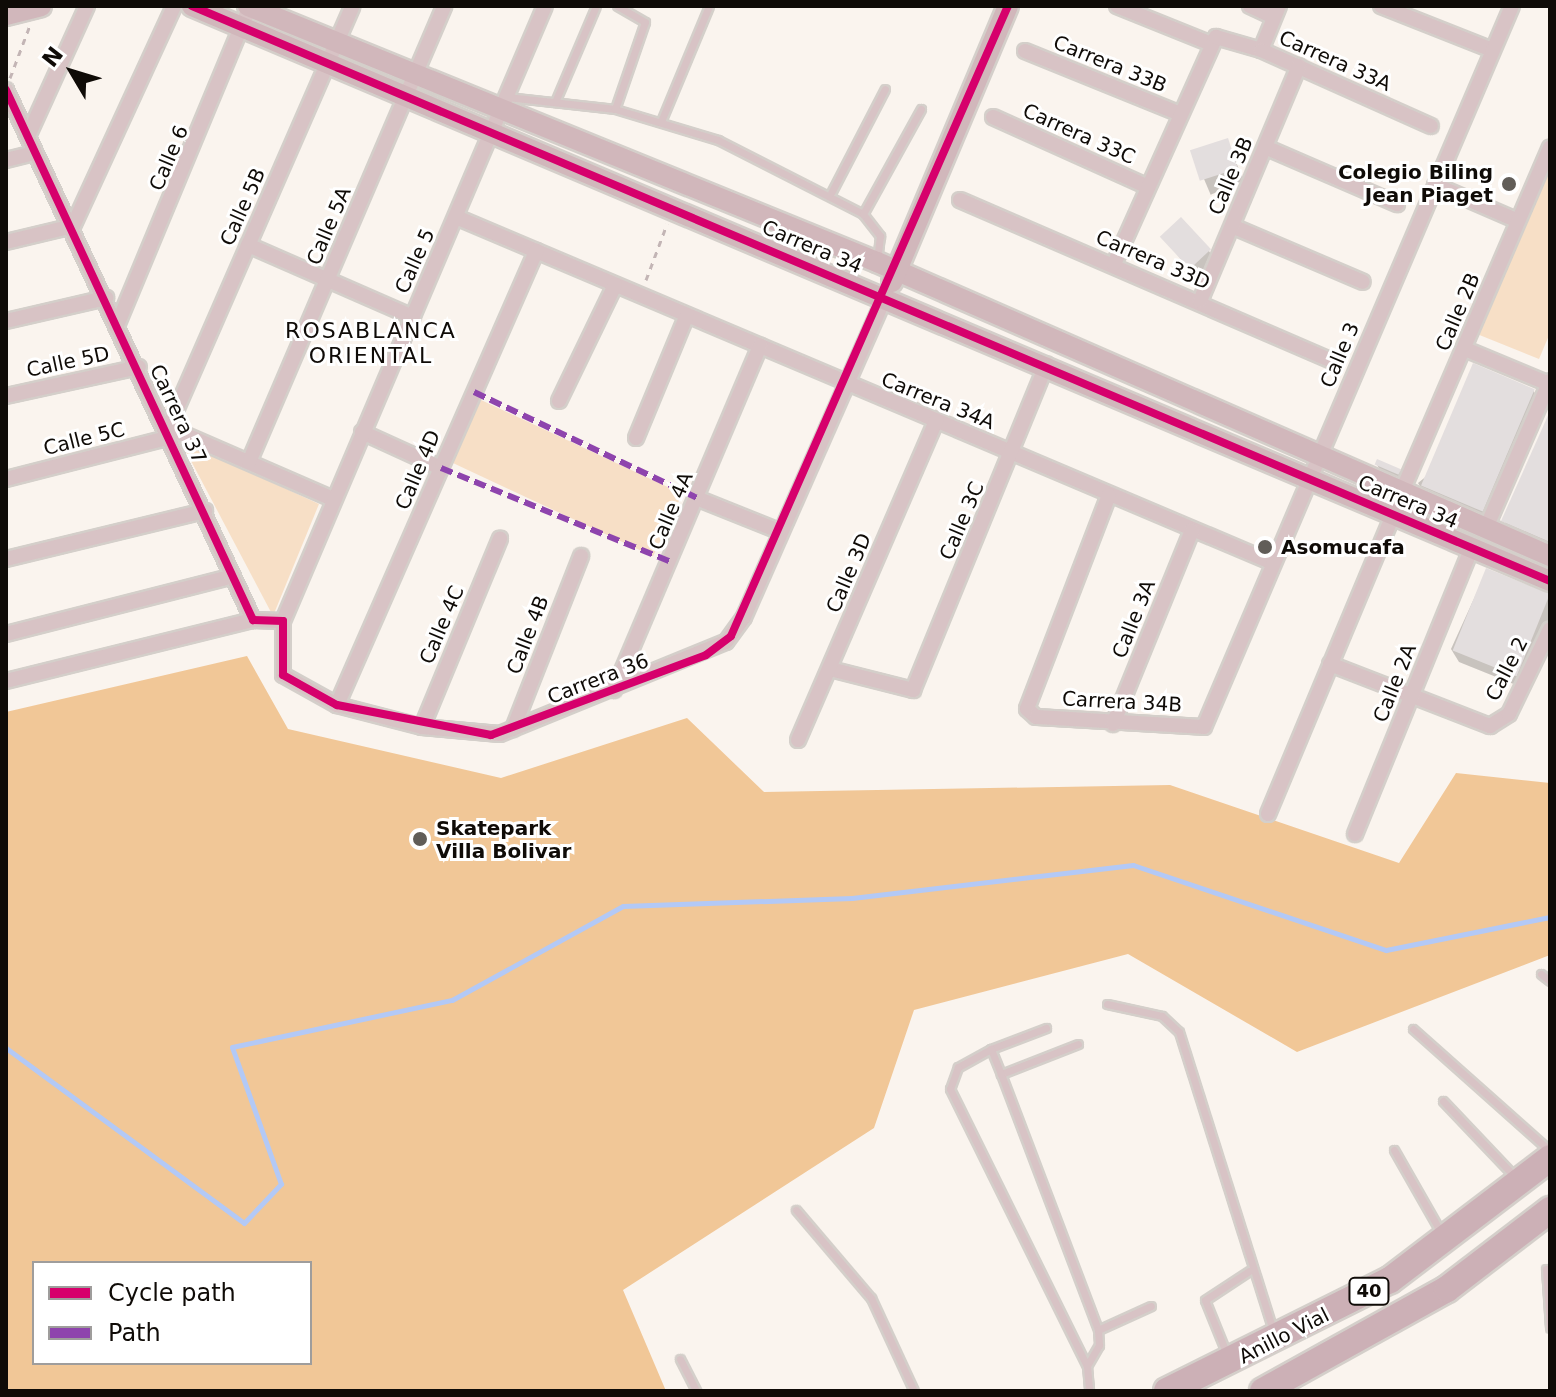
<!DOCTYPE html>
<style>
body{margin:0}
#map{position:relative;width:1556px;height:1397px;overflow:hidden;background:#faf4ee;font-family:"DejaVu Sans",sans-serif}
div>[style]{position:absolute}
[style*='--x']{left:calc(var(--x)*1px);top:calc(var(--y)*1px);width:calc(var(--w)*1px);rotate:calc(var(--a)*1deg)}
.green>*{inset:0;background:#f7dfc6;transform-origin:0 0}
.forest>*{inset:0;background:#f1c797}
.shadow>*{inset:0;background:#0003;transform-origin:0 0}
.stream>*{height:5px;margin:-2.5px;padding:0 2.5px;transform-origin:2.5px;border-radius:2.5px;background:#b3c9f6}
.building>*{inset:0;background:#e3dede;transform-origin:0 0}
.path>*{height:3px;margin-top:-1.5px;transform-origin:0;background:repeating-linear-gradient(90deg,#c3b5b5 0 6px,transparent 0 12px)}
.roads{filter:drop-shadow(2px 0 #d4cfca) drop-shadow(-2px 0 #d4cfca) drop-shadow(0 2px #d4cfca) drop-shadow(0 -2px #d4cfca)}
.lane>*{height:7px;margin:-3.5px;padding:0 3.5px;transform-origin:3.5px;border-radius:3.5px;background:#d8c3c5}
.street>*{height:14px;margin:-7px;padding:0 7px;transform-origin:7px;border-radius:7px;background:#d8c3c5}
.secondary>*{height:20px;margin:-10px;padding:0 10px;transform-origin:10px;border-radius:10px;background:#d1b7bb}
.highway>*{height:26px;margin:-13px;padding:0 13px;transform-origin:13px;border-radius:13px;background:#ccb0b6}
.quiet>*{height:6px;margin-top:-3px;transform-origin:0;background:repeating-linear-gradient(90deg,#8e44ad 0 12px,transparent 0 18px)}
.cycleway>*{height:8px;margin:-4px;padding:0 4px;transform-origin:4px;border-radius:4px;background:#d6006c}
.dots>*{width:22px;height:22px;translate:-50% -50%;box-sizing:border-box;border:4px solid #fff;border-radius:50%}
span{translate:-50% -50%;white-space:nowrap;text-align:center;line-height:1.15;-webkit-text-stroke:6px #fff;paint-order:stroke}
.shield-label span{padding:2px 6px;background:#fff;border:2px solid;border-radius:6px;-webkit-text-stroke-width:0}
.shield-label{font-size:18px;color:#0f0b07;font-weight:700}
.street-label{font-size:20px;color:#0f0b07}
.poi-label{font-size:20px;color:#0f0b07;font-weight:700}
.right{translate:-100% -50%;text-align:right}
.left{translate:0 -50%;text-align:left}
.neighbourhood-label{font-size:22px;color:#0f0b07;letter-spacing:2px}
.frame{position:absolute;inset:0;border:8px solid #0f0b07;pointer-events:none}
.legend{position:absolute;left:32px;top:1261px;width:280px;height:104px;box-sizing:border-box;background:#fff;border:2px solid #9f9d9c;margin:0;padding:10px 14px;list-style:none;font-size:24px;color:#0f0b07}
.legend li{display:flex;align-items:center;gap:16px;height:40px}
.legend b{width:40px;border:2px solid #9f9d9c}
.north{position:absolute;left:32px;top:32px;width:80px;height:80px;-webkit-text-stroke:6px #fff;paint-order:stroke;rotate:308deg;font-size:22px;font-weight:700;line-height:32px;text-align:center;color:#0f0b07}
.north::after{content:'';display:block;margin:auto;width:28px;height:36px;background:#0f0b07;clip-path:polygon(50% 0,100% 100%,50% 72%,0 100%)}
</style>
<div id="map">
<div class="green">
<div style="clip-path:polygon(1550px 160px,1550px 333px,1539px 359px,1477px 334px)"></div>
<div style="left:481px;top:400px;width:222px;height:69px;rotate:25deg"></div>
<div style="clip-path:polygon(180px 440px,319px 504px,273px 616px)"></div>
</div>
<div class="forest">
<div style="clip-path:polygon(evenodd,247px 656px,288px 729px,501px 778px,687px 718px,764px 792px,1170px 785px,1399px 863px,1456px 773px,1550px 783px,1550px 955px,1297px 1052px,1128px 954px,914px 1010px,874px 1128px,623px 1290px,666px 1391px,6px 1391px,6px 712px,247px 656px,34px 1263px,310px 1263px,310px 1363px,34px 1363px,34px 1263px)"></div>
</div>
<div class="shadow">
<div style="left:1227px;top:141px;width:43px;height:36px;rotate:67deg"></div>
<div style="clip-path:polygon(1163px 237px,1209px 251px,1217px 264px,1201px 284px)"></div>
<div style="clip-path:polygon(1533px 390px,1544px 408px,1492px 529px,1429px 501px,1418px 483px)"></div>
<div style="clip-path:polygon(1550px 415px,1550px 555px,1513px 537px,1504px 520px)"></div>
<div style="clip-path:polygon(1377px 465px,1399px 470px,1402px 482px,1382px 473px)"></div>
<div style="clip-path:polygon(1487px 570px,1550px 596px,1550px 624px,1521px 687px,1459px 662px,1451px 649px)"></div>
</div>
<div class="stream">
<div style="--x:6;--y:1048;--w:295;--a:36.3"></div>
<div style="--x:244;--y:1223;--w:54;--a:-46.5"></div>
<div style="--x:281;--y:1184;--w:145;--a:-109.7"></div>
<div style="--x:232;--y:1047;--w:225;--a:-12.1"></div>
<div style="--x:452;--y:1000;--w:195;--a:-28.8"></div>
<div style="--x:623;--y:906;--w:229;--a:-2"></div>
<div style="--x:852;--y:898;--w:283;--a:-6.7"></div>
<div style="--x:1133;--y:865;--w:267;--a:18.6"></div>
<div style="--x:1386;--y:950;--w:167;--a:-11.4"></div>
</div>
<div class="building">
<div style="left:1228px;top:138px;width:32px;height:40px;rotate:72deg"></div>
<div style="left:1181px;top:217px;width:44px;height:29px;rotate:47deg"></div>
<div style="left:1473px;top:363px;width:67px;height:133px;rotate:23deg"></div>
<div style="clip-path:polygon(1550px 411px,1550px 542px,1501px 521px)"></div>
<div style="left:1377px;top:459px;width:26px;height:6px;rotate:23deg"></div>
<div style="left:1486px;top:568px;width:69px;height:89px;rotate:22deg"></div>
</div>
<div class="path">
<div style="--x:10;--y:78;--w:57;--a:-69.3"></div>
<div style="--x:646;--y:280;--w:60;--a:-69.4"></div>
</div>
<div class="roads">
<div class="lane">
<div style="--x:507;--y:97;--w:109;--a:6.3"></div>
<div style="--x:615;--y:109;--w:108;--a:16.8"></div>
<div style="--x:718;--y:140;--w:163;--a:27"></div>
<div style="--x:863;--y:214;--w:28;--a:52"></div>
<div style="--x:880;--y:236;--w:24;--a:97"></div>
<div style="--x:555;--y:102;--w:104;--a:-66.9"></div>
<div style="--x:615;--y:109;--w:92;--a:-71"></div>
<div style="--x:645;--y:22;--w:32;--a:-150"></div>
<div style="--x:662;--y:119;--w:122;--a:-67.4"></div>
<div style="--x:831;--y:193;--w:117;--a:-62.6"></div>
<div style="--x:863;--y:214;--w:120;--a:-61.1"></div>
<div style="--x:1541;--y:974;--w:11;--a:38"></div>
<div style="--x:1107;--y:1004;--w:56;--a:12.3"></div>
<div style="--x:1162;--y:1016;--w:23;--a:43"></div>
<div style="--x:1179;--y:1032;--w:312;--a:72.5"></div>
<div style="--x:1413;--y:1029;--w:183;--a:41.7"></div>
<div style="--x:1078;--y:1044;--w:83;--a:158.7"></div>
<div style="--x:1001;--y:1074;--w:274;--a:69.2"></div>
<div style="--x:1098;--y:1330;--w:15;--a:86"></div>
<div style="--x:1099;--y:1345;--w:24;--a:120"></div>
<div style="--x:991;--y:1049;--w:59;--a:-20.9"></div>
<div style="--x:1001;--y:1074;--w:27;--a:-112"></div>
<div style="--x:991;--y:1049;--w:38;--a:151"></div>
<div style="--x:958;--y:1067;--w:23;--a:110"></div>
<div style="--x:950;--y:1089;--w:309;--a:63.7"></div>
<div style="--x:1087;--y:1366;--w:25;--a:85"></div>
<div style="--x:1443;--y:1101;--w:105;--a:46.5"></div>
<div style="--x:1394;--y:1150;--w:97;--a:60.3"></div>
<div style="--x:796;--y:1210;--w:116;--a:49.6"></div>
<div style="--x:871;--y:1298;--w:102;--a:65.2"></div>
<div style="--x:1546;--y:1269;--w:59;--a:86.1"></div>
<div style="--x:1098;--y:1330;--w:58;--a:-24.4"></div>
<div style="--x:1228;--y:1357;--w:61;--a:-112"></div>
<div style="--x:1205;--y:1300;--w:53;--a:-33.4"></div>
<div style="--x:680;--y:1359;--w:36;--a:63"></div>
</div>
<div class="street">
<div style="--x:1117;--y:6;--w:99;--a:21.9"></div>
<div style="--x:1250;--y:6;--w:26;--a:25"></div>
<div style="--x:1381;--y:6;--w:119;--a:21.6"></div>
<div style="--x:1261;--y:50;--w:48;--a:-67.8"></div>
<div style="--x:1025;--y:51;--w:167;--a:22.1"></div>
<div style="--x:6;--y:90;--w:585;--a:65.01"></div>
<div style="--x:253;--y:620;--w:30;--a:2"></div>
<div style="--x:283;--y:621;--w:54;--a:90"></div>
<div style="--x:283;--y:675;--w:62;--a:29.1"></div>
<div style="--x:337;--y:705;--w:88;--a:14.5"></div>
<div style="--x:422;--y:727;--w:78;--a:5.1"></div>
<div style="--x:500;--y:734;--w:244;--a:-22.2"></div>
<div style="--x:726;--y:642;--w:31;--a:-54"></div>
<div style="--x:744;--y:617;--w:352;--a:-66.2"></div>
<div style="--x:993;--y:117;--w:170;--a:24.3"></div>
<div style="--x:28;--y:136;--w:143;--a:-65.6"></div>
<div style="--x:1265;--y:147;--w:144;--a:23.4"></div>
<div style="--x:6;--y:160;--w:30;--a:-14"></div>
<div style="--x:1435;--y:185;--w:90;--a:23.4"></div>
<div style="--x:960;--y:200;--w:402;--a:23.4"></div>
<div style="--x:456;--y:217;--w:887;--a:22.95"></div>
<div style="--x:1232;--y:226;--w:142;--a:23.1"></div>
<div style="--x:6;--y:242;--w:69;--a:-13.4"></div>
<div style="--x:73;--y:226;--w:242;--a:-65.3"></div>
<div style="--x:248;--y:245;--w:180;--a:23.6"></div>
<div style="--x:1114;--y:264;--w:249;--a:-65.8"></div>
<div style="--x:1216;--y:37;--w:47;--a:16.1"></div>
<div style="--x:1261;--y:50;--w:186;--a:24.1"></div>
<div style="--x:1200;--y:301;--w:255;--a:-67.2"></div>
<div style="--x:6;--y:321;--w:103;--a:-13"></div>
<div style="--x:118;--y:323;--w:343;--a:-67.4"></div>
<div style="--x:1465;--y:349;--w:91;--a:22.6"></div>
<div style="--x:6;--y:396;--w:136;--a:-12.3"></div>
<div style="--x:559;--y:401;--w:129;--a:-64.2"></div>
<div style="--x:170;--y:424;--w:456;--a:-66.4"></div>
<div style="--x:165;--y:426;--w:183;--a:23.5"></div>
<div style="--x:362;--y:432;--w:87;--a:24.5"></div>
<div style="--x:636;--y:438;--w:133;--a:-67.5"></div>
<div style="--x:249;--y:462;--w:496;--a:-66.8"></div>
<div style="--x:6;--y:479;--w:170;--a:-14.3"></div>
<div style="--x:1402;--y:491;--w:374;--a:-66.7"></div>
<div style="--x:1109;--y:495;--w:229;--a:111"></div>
<div style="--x:1027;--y:709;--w:12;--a:42"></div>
<div style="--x:1036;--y:717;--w:168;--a:3.4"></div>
<div style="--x:1204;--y:727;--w:784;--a:-66.87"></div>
<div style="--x:699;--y:499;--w:86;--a:21.8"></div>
<div style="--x:1486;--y:528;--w:160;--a:-66.5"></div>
<div style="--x:6;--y:559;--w:205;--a:-13.6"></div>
<div style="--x:283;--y:621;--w:668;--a:-66.93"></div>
<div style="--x:6;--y:634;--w:234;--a:-14.3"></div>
<div style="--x:1330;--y:664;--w:172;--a:21.2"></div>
<div style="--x:1490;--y:726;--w:22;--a:-32"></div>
<div style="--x:1509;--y:714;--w:94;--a:-64.2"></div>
<div style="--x:830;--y:669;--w:86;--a:14.2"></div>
<div style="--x:913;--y:690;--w:352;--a:-67.7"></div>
<div style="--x:6;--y:681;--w:254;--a:-13.9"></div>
<div style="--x:614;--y:690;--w:374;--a:-67"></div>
<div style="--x:337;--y:705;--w:496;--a:-66.3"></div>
<div style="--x:1113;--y:724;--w:209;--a:-67.8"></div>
<div style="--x:422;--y:727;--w:204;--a:-67.5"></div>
<div style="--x:513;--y:729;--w:186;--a:-68.5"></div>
<div style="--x:798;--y:740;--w:348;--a:-66.6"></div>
<div style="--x:1268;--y:814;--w:326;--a:-67.3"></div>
<div style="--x:1355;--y:834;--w:310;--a:-67.8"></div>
</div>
<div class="secondary">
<div style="--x:192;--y:6;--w:1475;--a:22.95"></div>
<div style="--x:248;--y:6;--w:679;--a:22.15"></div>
<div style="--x:877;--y:262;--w:734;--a:23.6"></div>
<div style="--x:6;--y:15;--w:36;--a:-14"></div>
<div style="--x:892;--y:282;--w:299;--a:-67.2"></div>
</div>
<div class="highway">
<div style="--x:1167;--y:1391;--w:249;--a:-26.5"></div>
<div style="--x:1390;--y:1280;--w:201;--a:-37.3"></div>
<div style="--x:1263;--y:1391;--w:210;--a:-29"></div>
<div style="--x:1447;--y:1289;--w:130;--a:-37.5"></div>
</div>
</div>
<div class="quiet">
<div style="--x:474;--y:392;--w:249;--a:25.4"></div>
<div style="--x:441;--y:468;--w:248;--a:22.2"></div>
</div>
<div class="cycleway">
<div style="--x:192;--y:6;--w:1475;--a:22.95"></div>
<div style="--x:6;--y:90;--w:585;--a:65.01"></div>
<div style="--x:253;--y:620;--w:30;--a:2"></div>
<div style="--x:283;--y:621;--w:54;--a:90"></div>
<div style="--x:283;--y:675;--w:62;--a:29.1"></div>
<div style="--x:337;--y:705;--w:157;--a:11"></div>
<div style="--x:491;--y:735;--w:229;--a:-20.4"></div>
<div style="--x:706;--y:655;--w:31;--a:-37"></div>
<div style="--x:731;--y:636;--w:688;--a:-66.27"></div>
</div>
<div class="dots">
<div style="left:1509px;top:184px;background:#615d58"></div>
<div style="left:1265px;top:547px;background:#615d58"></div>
<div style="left:420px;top:839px;background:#615d58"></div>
</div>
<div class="shield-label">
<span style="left:1369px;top:1291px">40</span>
</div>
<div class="street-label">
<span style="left:1335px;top:61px;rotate:24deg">Carrera 33A</span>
<span style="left:1110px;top:64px;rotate:22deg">Carrera 33B</span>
<span style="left:1079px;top:134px;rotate:24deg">Carrera 33C</span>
<span style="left:169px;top:158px;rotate:-67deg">Calle 6</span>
<span style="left:1231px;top:176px;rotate:-67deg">Calle 3B</span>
<span style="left:243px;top:207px;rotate:-66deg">Calle 5B</span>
<span style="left:329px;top:226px;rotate:-67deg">Calle 5A</span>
<span style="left:812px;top:247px;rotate:23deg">Carrera 34</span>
<span style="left:1153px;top:260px;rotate:23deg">Carrera 33D</span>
<span style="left:415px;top:261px;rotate:-66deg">Calle 5</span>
<span style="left:1458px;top:312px;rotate:-67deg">Calle 2B</span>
<span style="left:1340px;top:355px;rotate:-67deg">Calle 3</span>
<span style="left:68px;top:362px;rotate:-12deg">Calle 5D</span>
<span style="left:938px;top:401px;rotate:22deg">Carrera 34A</span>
<span style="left:178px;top:414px;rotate:65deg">Carrera 37</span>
<span style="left:84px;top:439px;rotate:-14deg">Calle 5C</span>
<span style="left:418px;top:470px;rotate:-67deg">Calle 4D</span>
<span style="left:1408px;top:502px;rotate:23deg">Carrera 34</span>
<span style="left:671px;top:511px;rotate:-67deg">Calle 4A</span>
<span style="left:962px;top:521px;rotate:-67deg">Calle 3C</span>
<span style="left:849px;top:573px;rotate:-67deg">Calle 3D</span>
<span style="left:1134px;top:619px;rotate:-68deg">Calle 3A</span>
<span style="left:442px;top:625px;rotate:-67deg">Calle 4C</span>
<span style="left:528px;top:635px;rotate:-69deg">Calle 4B</span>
<span style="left:1507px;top:669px;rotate:-63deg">Calle 2</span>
<span style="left:598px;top:679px;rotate:-21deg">Carrera 36</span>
<span style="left:1395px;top:683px;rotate:-68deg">Calle 2A</span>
<span style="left:1122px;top:702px;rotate:3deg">Carrera 34B</span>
<span style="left:1284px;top:1336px;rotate:-27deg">Anillo Vial</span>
</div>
<div class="poi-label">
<span class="right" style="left:1493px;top:184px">Colegio Biling<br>Jean Piaget</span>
<span class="left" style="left:1281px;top:547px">Asomucafa</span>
<span class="left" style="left:436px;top:840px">Skatepark<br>Villa Bolivar</span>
</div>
<div class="neighbourhood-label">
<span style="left:371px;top:343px">ROSABLANCA<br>ORIENTAL</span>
</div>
<div class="frame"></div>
<ul class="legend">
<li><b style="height:10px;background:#d6006c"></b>Cycle path</li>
<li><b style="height:10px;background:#8e44ad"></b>Path</li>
</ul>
<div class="north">N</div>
</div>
